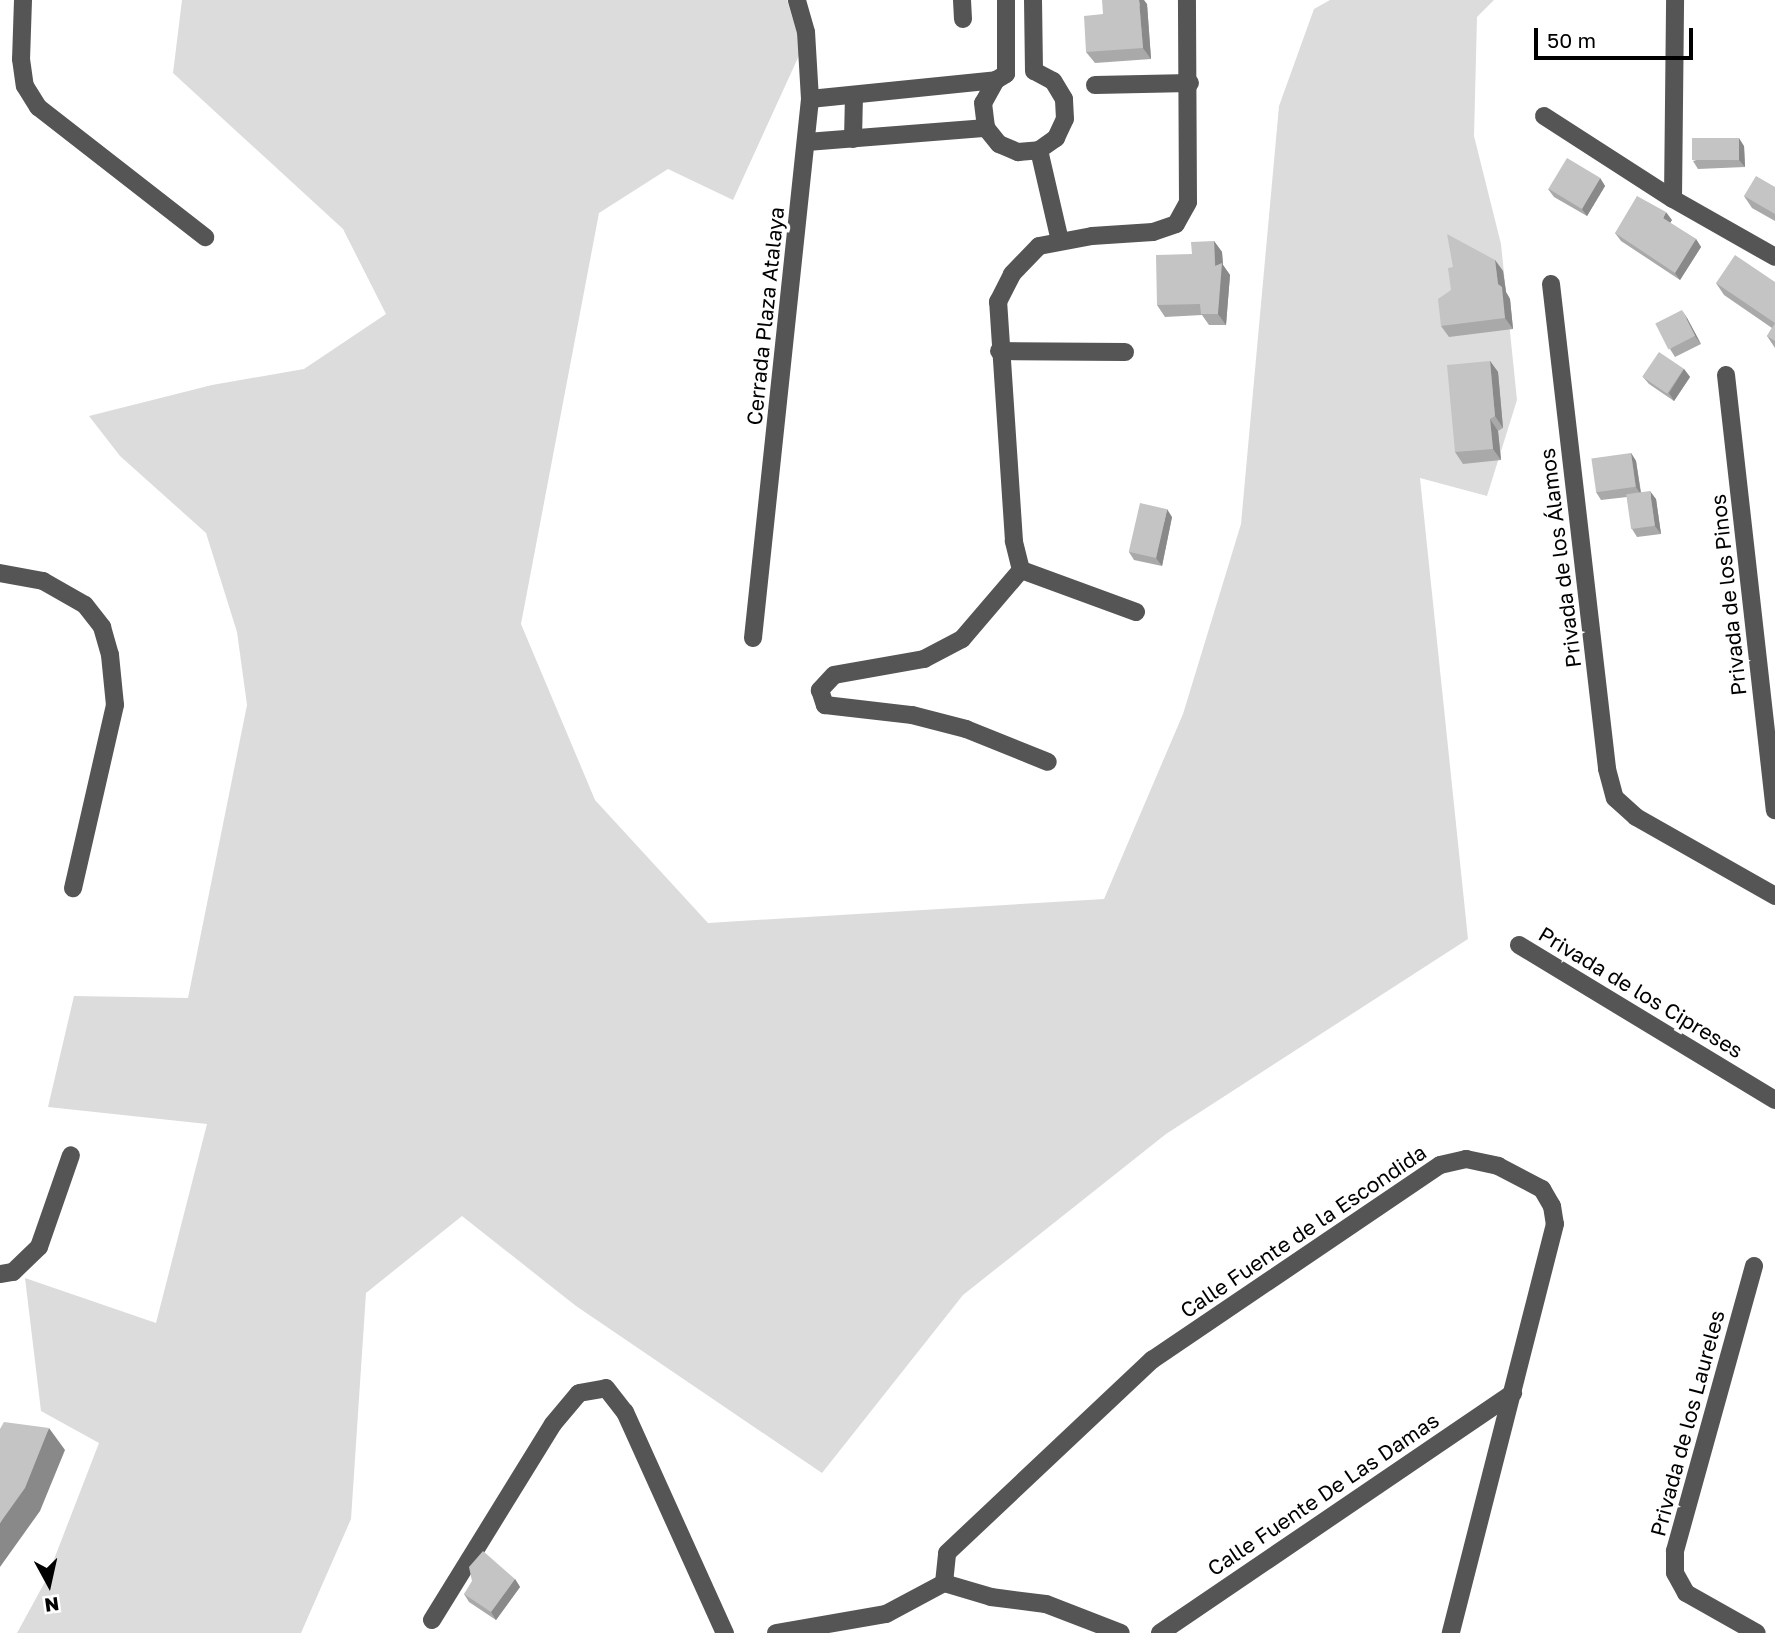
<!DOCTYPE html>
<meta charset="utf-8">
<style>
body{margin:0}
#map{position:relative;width:1775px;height:1633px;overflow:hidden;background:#fff;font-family:"Golos Text",sans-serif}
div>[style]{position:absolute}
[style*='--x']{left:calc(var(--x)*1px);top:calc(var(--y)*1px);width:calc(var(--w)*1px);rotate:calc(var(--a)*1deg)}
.green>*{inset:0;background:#dcdcdc}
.minor>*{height:18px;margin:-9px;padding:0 9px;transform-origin:9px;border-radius:9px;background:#555}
.wall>*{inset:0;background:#a9a9a9}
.shaded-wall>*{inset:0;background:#898989}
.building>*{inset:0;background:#c4c4c4;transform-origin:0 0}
span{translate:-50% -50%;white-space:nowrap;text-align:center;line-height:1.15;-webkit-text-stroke:7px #fff;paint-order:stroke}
.street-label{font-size:21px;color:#000}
.north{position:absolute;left:14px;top:1549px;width:70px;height:70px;-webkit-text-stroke:5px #fff;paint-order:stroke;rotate:172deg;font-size:19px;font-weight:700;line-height:28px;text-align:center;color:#000}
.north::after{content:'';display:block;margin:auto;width:24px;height:32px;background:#000;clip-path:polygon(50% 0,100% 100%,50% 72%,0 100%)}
.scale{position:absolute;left:1534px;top:28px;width:159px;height:32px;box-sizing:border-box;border:4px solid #000;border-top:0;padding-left:9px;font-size:21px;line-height:24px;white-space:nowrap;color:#000;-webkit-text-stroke:5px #fff;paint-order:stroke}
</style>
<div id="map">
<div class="green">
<div style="clip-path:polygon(182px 0,787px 0,802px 49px,733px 200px,668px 169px,599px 213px,521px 624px,595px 800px,708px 923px,1104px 899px,1183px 714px,1241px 524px,1279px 106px,1314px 9px,1330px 0,1494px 0,1477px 17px,1474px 136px,1501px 244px,1517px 400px,1487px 496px,1420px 478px,1468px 939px,1166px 1134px,963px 1295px,822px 1473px,576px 1306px,462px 1216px,366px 1293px,351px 1519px,301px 1633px,17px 1633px,46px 1580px,99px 1443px,41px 1411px,25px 1278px,156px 1323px,207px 1124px,48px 1107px,74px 996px,188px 998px,247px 705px,237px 632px,206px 533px,120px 456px,89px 416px,212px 385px,304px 369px,386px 314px,343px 229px,173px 73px)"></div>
</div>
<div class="minor">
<div style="--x:23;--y:0;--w:59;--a:91.9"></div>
<div style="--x:21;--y:59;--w:27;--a:82"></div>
<div style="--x:25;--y:86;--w:25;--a:58"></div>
<div style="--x:38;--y:107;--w:212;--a:37.9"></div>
<div style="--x:962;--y:0;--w:19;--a:87"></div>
<div style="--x:1006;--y:0;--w:74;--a:90"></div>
<div style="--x:1006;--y:74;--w:12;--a:149"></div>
<div style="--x:996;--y:80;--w:26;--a:119"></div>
<div style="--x:983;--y:103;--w:25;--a:83"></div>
<div style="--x:986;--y:128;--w:21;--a:51"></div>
<div style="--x:999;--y:144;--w:21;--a:23"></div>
<div style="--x:1018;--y:152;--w:21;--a:-5"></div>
<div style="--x:1039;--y:150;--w:21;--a:-35"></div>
<div style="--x:1056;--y:138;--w:21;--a:-65"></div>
<div style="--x:1065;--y:119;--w:20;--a:-93"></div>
<div style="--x:1064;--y:99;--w:21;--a:-121"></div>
<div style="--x:1053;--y:81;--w:21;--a:-152"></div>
<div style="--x:1034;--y:71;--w:71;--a:-90.8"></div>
<div style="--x:1095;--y:85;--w:95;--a:-1.2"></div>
<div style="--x:810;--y:99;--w:187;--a:-5.8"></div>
<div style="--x:1544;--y:116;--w:153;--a:32.8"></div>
<div style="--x:1673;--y:199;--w:117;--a:29.6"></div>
<div style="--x:853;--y:139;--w:44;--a:-88.7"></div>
<div style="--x:807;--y:142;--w:180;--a:-4.5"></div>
<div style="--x:1039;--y:150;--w:93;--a:77"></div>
<div style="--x:1673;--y:199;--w:199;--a:-89.4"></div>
<div style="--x:1551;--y:284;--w:488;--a:83.4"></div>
<div style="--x:1607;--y:769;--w:30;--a:75"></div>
<div style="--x:1615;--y:798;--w:28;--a:42"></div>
<div style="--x:1636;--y:817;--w:160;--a:29.6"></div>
<div style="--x:999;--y:351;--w:126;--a:0.5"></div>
<div style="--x:1726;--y:375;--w:438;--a:83.6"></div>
<div style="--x:1021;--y:570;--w:91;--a:130.5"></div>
<div style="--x:962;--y:639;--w:43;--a:152.2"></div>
<div style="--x:924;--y:659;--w:91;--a:169.9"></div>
<div style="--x:834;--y:675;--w:21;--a:133"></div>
<div style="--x:820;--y:690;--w:16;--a:72"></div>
<div style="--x:825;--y:705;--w:88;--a:6.6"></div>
<div style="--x:912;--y:715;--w:56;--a:14.5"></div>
<div style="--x:966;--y:729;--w:88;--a:21.9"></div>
<div style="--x:0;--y:573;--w:44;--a:10.5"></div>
<div style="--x:43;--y:581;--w:48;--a:29.7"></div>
<div style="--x:85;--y:605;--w:28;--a:52"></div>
<div style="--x:102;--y:627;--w:29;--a:74"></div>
<div style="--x:110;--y:655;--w:50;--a:84.3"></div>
<div style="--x:115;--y:705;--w:188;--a:102.9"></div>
<div style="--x:1136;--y:612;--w:122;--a:-159.9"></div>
<div style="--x:1021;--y:570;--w:30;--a:-104"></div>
<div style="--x:1014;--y:541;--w:240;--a:-93.8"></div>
<div style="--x:998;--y:302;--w:31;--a:-63"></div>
<div style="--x:1012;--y:274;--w:39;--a:-46"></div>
<div style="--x:1039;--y:246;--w:54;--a:-10.7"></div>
<div style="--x:1092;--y:236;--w:61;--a:-3.8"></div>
<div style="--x:1153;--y:232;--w:24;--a:-19"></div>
<div style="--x:1176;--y:224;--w:25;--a:-61"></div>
<div style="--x:1188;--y:202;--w:202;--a:-90.3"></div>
<div style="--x:753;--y:638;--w:542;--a:-83.96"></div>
<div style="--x:810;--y:99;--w:67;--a:-93.4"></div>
<div style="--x:806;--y:32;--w:33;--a:-106"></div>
<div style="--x:1519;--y:945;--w:299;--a:31.2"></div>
<div style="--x:1754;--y:1266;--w:296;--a:105.5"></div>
<div style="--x:1675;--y:1551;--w:22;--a:90"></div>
<div style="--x:1675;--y:1573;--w:23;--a:61"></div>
<div style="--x:1686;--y:1593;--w:81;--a:29.4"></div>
<div style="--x:0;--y:1274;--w:13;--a:-9"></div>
<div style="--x:13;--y:1272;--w:36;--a:-44"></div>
<div style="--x:39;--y:1247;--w:97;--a:-70.8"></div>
<div style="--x:944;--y:1583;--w:30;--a:-84"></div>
<div style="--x:947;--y:1553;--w:282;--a:-43.3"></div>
<div style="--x:1152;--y:1360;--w:348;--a:-34.1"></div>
<div style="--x:1440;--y:1165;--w:27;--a:-13"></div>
<div style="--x:1466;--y:1159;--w:33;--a:12"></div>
<div style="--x:1498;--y:1166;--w:50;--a:27.6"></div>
<div style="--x:1542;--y:1189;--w:20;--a:60"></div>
<div style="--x:1552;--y:1206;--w:18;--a:81"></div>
<div style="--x:1555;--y:1224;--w:422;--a:104.3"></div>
<div style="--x:944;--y:1583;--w:49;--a:16.6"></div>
<div style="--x:991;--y:1597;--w:55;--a:7.3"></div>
<div style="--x:1046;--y:1604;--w:80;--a:21.1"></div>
<div style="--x:432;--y:1620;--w:230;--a:-58.3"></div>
<div style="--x:553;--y:1424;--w:40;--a:-50"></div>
<div style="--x:579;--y:1393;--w:27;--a:-10"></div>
<div style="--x:606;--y:1388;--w:31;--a:52"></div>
<div style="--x:625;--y:1412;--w:243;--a:65.7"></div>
<div style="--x:776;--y:1633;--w:112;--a:-9.8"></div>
<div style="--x:886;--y:1614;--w:66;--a:-28.1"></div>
<div style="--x:1160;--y:1633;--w:427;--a:-34.2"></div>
</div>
<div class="wall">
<div style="clip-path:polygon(1147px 4px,1151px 59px,1095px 63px,1086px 52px,1103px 14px)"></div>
<div style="clip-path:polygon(1744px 146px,1745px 167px,1698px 169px,1693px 161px)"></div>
<div style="clip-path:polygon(1600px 178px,1605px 186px,1587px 216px,1554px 197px,1548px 189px)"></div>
<div style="clip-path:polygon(1775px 187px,1775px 221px,1752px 208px,1744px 196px)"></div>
<div style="clip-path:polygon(1672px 220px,1670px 223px,1696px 239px,1701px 247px,1680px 280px,1621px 241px,1615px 233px)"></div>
<div style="clip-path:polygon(1214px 241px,1222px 252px,1223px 265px,1230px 275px,1226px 325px,1209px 325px,1202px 315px,1165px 317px,1157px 305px,1192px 254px)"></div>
<div style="clip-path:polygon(1495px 260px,1503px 271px,1506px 292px,1510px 299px,1513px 329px,1449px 337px,1441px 326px)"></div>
<div style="clip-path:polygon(1775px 282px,1775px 348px,1767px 336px,1772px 328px,1724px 295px,1716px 283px)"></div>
<div style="clip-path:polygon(1687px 318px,1701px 344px,1675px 357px,1670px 349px)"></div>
<div style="clip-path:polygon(1490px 361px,1498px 372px,1503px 428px,1498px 431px,1501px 460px,1463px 464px,1455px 452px)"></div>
<div style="clip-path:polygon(1684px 369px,1690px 377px,1674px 401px,1649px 384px,1643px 377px)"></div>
<div style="clip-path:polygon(1631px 453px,1636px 461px,1641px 492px,1656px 499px,1661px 534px,1637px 537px,1632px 529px,1627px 497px,1601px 500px,1596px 492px)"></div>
<div style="clip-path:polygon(1172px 517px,1162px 566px,1134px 560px,1129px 552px)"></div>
<div style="clip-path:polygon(515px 1579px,520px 1587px,496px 1620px,469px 1602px,464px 1594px)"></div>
</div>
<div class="shaded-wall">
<div style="clip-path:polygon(1139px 0,1144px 0,1147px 4px,1151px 59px,1143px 48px)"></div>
<div style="clip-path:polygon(1739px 138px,1744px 146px,1745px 167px,1739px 160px)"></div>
<div style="clip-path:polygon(1600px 178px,1605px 186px,1587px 216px,1582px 209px)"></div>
<div style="clip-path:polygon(1666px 212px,1672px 220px,1668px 226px,1663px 218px)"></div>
<div style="clip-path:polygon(1696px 239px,1701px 247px,1680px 280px,1675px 273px)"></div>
<div style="clip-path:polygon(1214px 241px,1222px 252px,1223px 265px,1230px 275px,1226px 325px,1218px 314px)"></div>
<div style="clip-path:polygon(1495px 260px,1503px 271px,1506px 292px,1510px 299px,1513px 329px,1505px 318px,1498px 284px)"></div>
<div style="clip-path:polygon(1682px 310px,1687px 318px,1701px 344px,1695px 336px)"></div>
<div style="clip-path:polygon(1490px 361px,1498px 372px,1503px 428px,1495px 416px)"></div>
<div style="clip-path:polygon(1684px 369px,1690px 377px,1674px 401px,1669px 393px)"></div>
<div style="clip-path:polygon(1490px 419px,1498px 431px,1501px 460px,1493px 449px)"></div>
<div style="clip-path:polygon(1631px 453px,1636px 461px,1641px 495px,1636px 487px)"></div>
<div style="clip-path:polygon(1650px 491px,1656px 499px,1661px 534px,1655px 526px)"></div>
<div style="clip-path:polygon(1167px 509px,1172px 517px,1162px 566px,1156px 558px)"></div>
<div style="clip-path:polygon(49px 1428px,65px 1450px,40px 1511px,0 1567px,0 1523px)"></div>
<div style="clip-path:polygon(515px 1579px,520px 1587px,496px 1620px,491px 1612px)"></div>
</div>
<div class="building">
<div style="clip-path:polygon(1102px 0,1139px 0,1143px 48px,1086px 52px,1084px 16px,1103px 14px)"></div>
<div style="left:1739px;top:138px;width:22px;height:47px;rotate:90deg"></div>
<div style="left:1567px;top:158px;width:39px;height:36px;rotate:31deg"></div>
<div style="clip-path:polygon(1756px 176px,1775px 187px,1775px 214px,1744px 196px)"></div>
<div style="clip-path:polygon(1637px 196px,1666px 212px,1663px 218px,1696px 239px,1675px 273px,1615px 233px)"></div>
<div style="clip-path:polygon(1447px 234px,1495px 260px,1498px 284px,1502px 287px,1505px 318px,1441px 326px,1438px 299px,1451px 290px,1448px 268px,1453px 267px)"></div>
<div style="clip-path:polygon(1214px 241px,1215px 266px,1222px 263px,1218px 314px,1201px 314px,1200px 304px,1157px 305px,1156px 255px,1192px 254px,1191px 242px)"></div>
<div style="clip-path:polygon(1735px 255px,1775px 282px,1775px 341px,1767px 336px,1775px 323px,1716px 283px)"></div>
<div style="left:1682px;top:310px;width:29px;height:30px;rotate:63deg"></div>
<div style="left:1659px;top:352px;width:30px;height:30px;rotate:34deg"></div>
<div style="clip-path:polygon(1490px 361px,1495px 416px,1490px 419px,1493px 449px,1455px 452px,1447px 365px)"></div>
<div style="left:1631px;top:453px;width:34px;height:40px;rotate:82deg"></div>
<div style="left:1650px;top:491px;width:35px;height:24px;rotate:82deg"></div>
<div style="left:1140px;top:503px;width:28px;height:50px;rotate:13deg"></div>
<div style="clip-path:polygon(4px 1422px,49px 1428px,25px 1488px,0 1523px,0 1429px)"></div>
<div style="clip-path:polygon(483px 1551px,515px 1579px,491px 1612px,464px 1594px,472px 1581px,469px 1567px)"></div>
</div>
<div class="street-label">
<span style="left:765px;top:316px;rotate:-84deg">Cerrada Plaza Atalaya</span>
<span style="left:1560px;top:558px;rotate:-97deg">Privada de los Álamos</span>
<span style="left:1728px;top:595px;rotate:-96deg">Privada de los Pinos</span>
<span style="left:1641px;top:992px;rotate:31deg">Privada de los Cipreses</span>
<span style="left:1303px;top:1231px;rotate:-34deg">Calle Fuente de la Escondida</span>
<span style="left:1687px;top:1423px;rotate:-75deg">Privada de los Laureles</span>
<span style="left:1323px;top:1494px;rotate:-34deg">Calle Fuente De Las Damas</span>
</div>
<div class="north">N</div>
<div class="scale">50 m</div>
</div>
